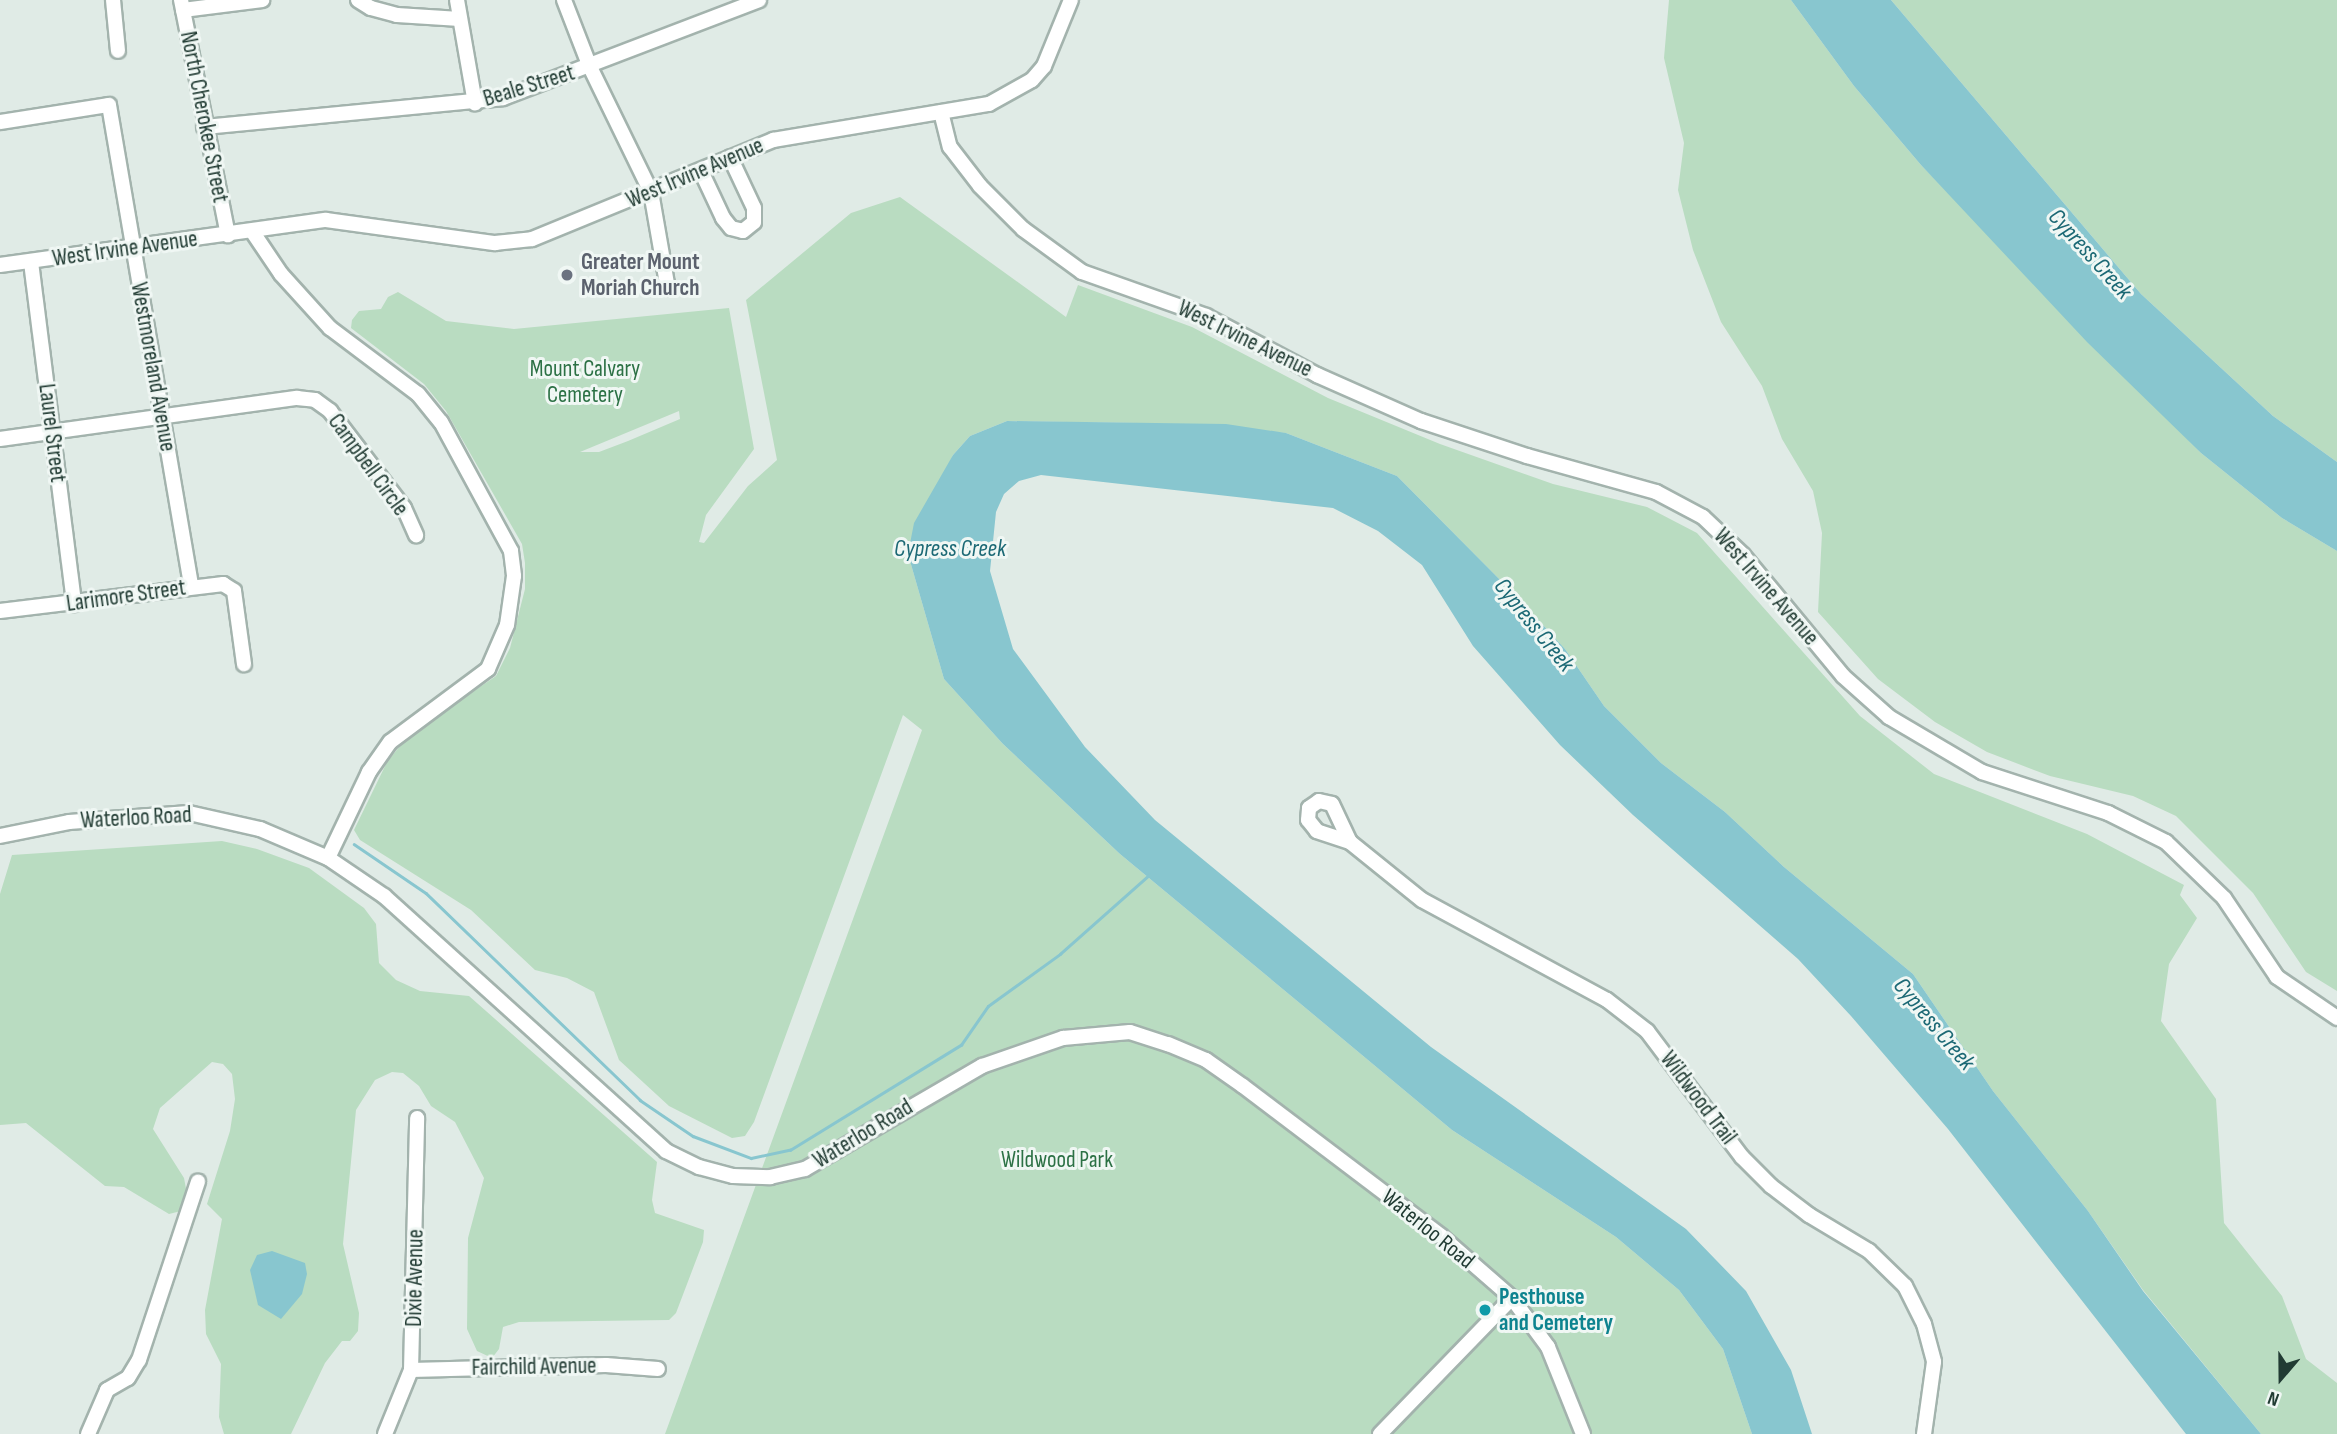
<!DOCTYPE html>
<style>
body{margin:0}
#map{position:relative;width:2337px;height:1434px;overflow:hidden;background:#e0ebe6;font-family:"Sofia Sans Condensed",sans-serif}
div>[style]{position:absolute}
[style*='--x']{left:calc(var(--x)*1px);top:calc(var(--y)*1px);width:calc(var(--w)*1px);rotate:calc(var(--a)*1deg)}
.green>*{inset:0;background:#b9dcc1}
.water>*{inset:0;background:#88c6cf}
.stream>*{height:2.5px;margin:-1.25px;padding:0 1.25px;transform-origin:1.25px;border-radius:1.25px;background:#88c6cf}
.roads{filter:drop-shadow(2px 0 #a3b3ad) drop-shadow(-2px 0 #a3b3ad) drop-shadow(0 2px #a3b3ad) drop-shadow(0 -2px #a3b3ad)}
.minor>*{height:14px;margin:-7px;padding:0 7px;transform-origin:7px;border-radius:7px;background:#fff}
.dots>*{width:19px;height:19px;translate:-50% -50%;box-sizing:border-box;border:4px solid #f0f7f4;border-radius:50%}
span{translate:-50% -50%;white-space:nowrap;text-align:center;line-height:1.15;-webkit-text-stroke:6px #f0f7f4;paint-order:stroke}
.street-label{font-size:23px;color:#213b33}
.worship-label{font-size:23px;color:#5b616d;font-weight:700}
.left{translate:0 -50%;text-align:left}
.park-label{font-size:23px;color:#2c7145}
.culture-label{font-size:23px;color:#0d838f;font-weight:700}
.water-label{font-size:24px;color:#1c6975;font-style:italic}
.north{position:absolute;left:2246px;top:1343px;width:70px;height:70px;-webkit-text-stroke:5px #f0f7f4;paint-order:stroke;rotate:200deg;font-size:19px;font-weight:700;line-height:28px;text-align:center;color:#213b33}
.north::after{content:'';display:block;margin:auto;width:24px;height:32px;background:#213b33;clip-path:polygon(50% 0,100% 100%,50% 72%,0 100%)}
</style>
<div id="map">
<div class="green">
<div style="clip-path:polygon(1669px 0,1791px 0,1854px 86px,1921px 165px,2201px 453px,2282px 518px,2337px 551px,2337px 991px,2306px 972px,2253px 893px,2176px 816px,2133px 796px,2050px 776px,1987px 752px,1935px 722px,1878px 679px,1818px 612px,1822px 533px,1813px 491px,1782px 439px,1762px 386px,1721px 322px,1693px 250px,1678px 190px,1684px 143px,1664px 58px)"></div>
<div style="clip-path:polygon(1891px 0,2337px 0,2337px 462px,2273px 416px,2141px 294px)"></div>
<div style="clip-path:polygon(evenodd,900px 197px,1066px 317px,1078px 285px,1192px 327px,1328px 398px,1440px 444px,1553px 484px,1647px 507px,1697px 533px,1860px 716px,1934px 774px,2087px 834px,2184px 885px,2180px 895px,2197px 918px,2169px 964px,2161px 1021px,2216px 1099px,2224px 1223px,2282px 1296px,2306px 1359px,2337px 1383px,2337px 1434px,2261px 1434px,2143px 1290px,2088px 1211px,1993px 1091px,1913px 974px,1784px 867px,1725px 812px,1661px 763px,1604px 706px,1565px 649px,1519px 599px,1397px 476px,1286px 433px,1138px 423px,1007px 421px,970px 436px,953px 455px,908px 554px,944px 679px,1003px 744px,1120px 854px,1302px 1005px,1452px 1130px,1616px 1237px,1679px 1290px,1723px 1349px,1752px 1434px,665px 1434px,922px 730px,903px 715px,754px 1122px,745px 1136px,732px 1138px,669px 1106px,619px 1060px,594px 992px,567px 978px,535px 970px,471px 910px,360px 840px,354px 830px,387px 762px,408px 736px,496px 676px,510px 648px,525px 589px,525px 563px,522px 544px,446px 411px,424px 384px,351px 328px,352px 320px,359px 311px,381px 309px,388px 297px,398px 292px,446px 321px,514px 329px,729px 308px,754px 449px,706px 515px,699px 542px,704px 543px,748px 486px,777px 460px,746px 300px,851px 213px,900px 197px,679px 411px,680px 419px,628px 441px,599px 452px,580px 452px,679px 411px)"></div>
<div style="clip-path:polygon(222px 841px,257px 849px,309px 868px,364px 908px,376px 924px,379px 963px,396px 980px,420px 991px,469px 996px,657px 1162px,652px 1200px,655px 1213px,704px 1230px,703px 1242px,676px 1313px,669px 1320px,519px 1322px,503px 1327px,499px 1349px,492px 1358px,477px 1351px,467px 1329px,468px 1238px,484px 1178px,455px 1122px,431px 1106px,419px 1086px,403px 1073px,392px 1072px,375px 1080px,356px 1110px,343px 1244px,359px 1313px,358px 1331px,350px 1341px,342px 1341px,325px 1363px,291px 1434px,224px 1434px,219px 1417px,221px 1364px,206px 1334px,205px 1310px,222px 1219px,207px 1204px,230px 1131px,235px 1099px,232px 1074px,223px 1064px,212px 1062px,160px 1108px,153px 1129px,184px 1178px,187px 1194px,181px 1211px,169px 1214px,124px 1187px,105px 1186px,26px 1123px,0 1125px,0 894px,12px 855px)"></div>
</div>
<div class="water">
<div style="clip-path:polygon(1791px 0,1891px 0,2141px 294px,2273px 416px,2337px 462px,2337px 551px,2282px 518px,2201px 453px,2087px 342px,1921px 165px,1854px 86px)"></div>
<div style="clip-path:polygon(1007px 421px,1226px 424px,1286px 433px,1397px 476px,1519px 599px,1565px 649px,1604px 706px,1661px 763px,1725px 812px,1784px 867px,1913px 974px,1993px 1091px,2088px 1211px,2143px 1291px,2261px 1434px,2186px 1434px,1948px 1129px,1851px 1016px,1798px 959px,1633px 815px,1560px 745px,1473px 646px,1422px 565px,1378px 531px,1333px 508px,1041px 475px,1019px 481px,1004px 494px,996px 512px,990px 571px,1013px 649px,1085px 747px,1155px 820px,1431px 1047px,1686px 1229px,1746px 1291px,1791px 1370px,1812px 1434px,1752px 1434px,1723px 1349px,1679px 1290px,1616px 1237px,1452px 1130px,1302px 1005px,1120px 854px,1003px 744px,944px 679px,908px 554px,914px 523px,953px 455px,970px 436px)"></div>
<div style="clip-path:polygon(272px 1251px,305px 1263px,307px 1274px,302px 1294px,281px 1319px,258px 1305px,250px 1270px,257px 1255px)"></div>
</div>
<div class="stream">
<div style="--x:354;--y:844;--w:87;--a:34.2"></div>
<div style="--x:426;--y:893;--w:298;--a:44"></div>
<div style="--x:640;--y:1100;--w:64;--a:34.2"></div>
<div style="--x:693;--y:1136;--w:62;--a:20.8"></div>
<div style="--x:751;--y:1158;--w:40;--a:-12"></div>
<div style="--x:790;--y:1150;--w:201;--a:-31.6"></div>
<div style="--x:961;--y:1045;--w:47;--a:-55.3"></div>
<div style="--x:988;--y:1006;--w:89;--a:-35.8"></div>
<div style="--x:1060;--y:954;--w:119;--a:-41.6"></div>
</div>
<div class="roads">
<div class="minor">
<div style="--x:113;--y:0;--w:51;--a:84.4"></div>
<div style="--x:181;--y:0;--w:240;--a:78.7"></div>
<div style="--x:358;--y:0;--w:15;--a:32"></div>
<div style="--x:371;--y:8;--w:27;--a:15"></div>
<div style="--x:397;--y:15;--w:63;--a:3.6"></div>
<div style="--x:457;--y:0;--w:105;--a:80.1"></div>
<div style="--x:564;--y:0;--w:72;--a:68.8"></div>
<div style="--x:590;--y:67;--w:139;--a:64"></div>
<div style="--x:651;--y:192;--w:98;--a:80.1"></div>
<div style="--x:183;--y:10;--w:80;--a:-7.2"></div>
<div style="--x:941;--y:112;--w:36;--a:76"></div>
<div style="--x:950;--y:147;--w:49;--a:52.4"></div>
<div style="--x:980;--y:186;--w:61;--a:45"></div>
<div style="--x:1023;--y:229;--w:73;--a:36.1"></div>
<div style="--x:1082;--y:272;--w:132;--a:19.5"></div>
<div style="--x:1206;--y:316;--w:126;--a:28"></div>
<div style="--x:1317;--y:375;--w:114;--a:23.9"></div>
<div style="--x:1421;--y:421;--w:112;--a:18.3"></div>
<div style="--x:1527;--y:456;--w:134;--a:15.6"></div>
<div style="--x:1656;--y:492;--w:53;--a:28"></div>
<div style="--x:1703;--y:517;--w:55;--a:43.5"></div>
<div style="--x:1743;--y:555;--w:157;--a:50.4"></div>
<div style="--x:1843;--y:676;--w:62;--a:41.7"></div>
<div style="--x:1889;--y:717;--w:108;--a:30.6"></div>
<div style="--x:1982;--y:772;--w:133;--a:18"></div>
<div style="--x:2108;--y:813;--w:65;--a:26.6"></div>
<div style="--x:2166;--y:842;--w:81;--a:44"></div>
<div style="--x:2224;--y:898;--w:95;--a:56.1"></div>
<div style="--x:2277;--y:977;--w:73;--a:34.3"></div>
<div style="--x:0;--y:122;--w:110;--a:-8.9"></div>
<div style="--x:109;--y:105;--w:489;--a:80.3"></div>
<div style="--x:204;--y:127;--w:300;--a:-5.5"></div>
<div style="--x:503;--y:98;--w:274;--a:-20.9"></div>
<div style="--x:701;--y:171;--w:52;--a:64.9"></div>
<div style="--x:723;--y:218;--w:13;--a:51"></div>
<div style="--x:731;--y:228;--w:12;--a:14"></div>
<div style="--x:743;--y:231;--w:14;--a:-39"></div>
<div style="--x:754;--y:222;--w:14;--a:-90"></div>
<div style="--x:754;--y:208;--w:56;--a:-115.2"></div>
<div style="--x:252;--y:231;--w:52;--a:56"></div>
<div style="--x:281;--y:274;--w:73;--a:47.8"></div>
<div style="--x:330;--y:328;--w:110;--a:36.9"></div>
<div style="--x:418;--y:394;--w:36;--a:51"></div>
<div style="--x:441;--y:422;--w:147;--a:61.5"></div>
<div style="--x:511;--y:551;--w:25;--a:83"></div>
<div style="--x:514;--y:576;--w:49;--a:98.1"></div>
<div style="--x:507;--y:625;--w:48;--a:113.4"></div>
<div style="--x:488;--y:669;--w:122;--a:143.3"></div>
<div style="--x:390;--y:742;--w:37;--a:125"></div>
<div style="--x:369;--y:772;--w:95;--a:115.5"></div>
<div style="--x:31;--y:262;--w:345;--a:82.8"></div>
<div style="--x:0;--y:265;--w:329;--a:-7.9"></div>
<div style="--x:326;--y:220;--w:171;--a:7.8"></div>
<div style="--x:495;--y:243;--w:37;--a:-6"></div>
<div style="--x:532;--y:239;--w:261;--a:-22.3"></div>
<div style="--x:773;--y:140;--w:219;--a:-9.5"></div>
<div style="--x:989;--y:104;--w:49;--a:-29.2"></div>
<div style="--x:1032;--y:80;--w:18;--a:-49"></div>
<div style="--x:1044;--y:66;--w:71;--a:-67.8"></div>
<div style="--x:0;--y:439;--w:300;--a:-7.9"></div>
<div style="--x:297;--y:398;--w:18;--a:6"></div>
<div style="--x:315;--y:400;--w:19;--a:36"></div>
<div style="--x:330;--y:411;--w:122;--a:52.7"></div>
<div style="--x:404;--y:508;--w:30;--a:66"></div>
<div style="--x:0;--y:611;--w:225;--a:-6.9"></div>
<div style="--x:223;--y:584;--w:13;--a:32"></div>
<div style="--x:234;--y:591;--w:74;--a:82.2"></div>
<div style="--x:1319;--y:801;--w:13;--a:13"></div>
<div style="--x:1332;--y:804;--w:42;--a:64.7"></div>
<div style="--x:1350;--y:842;--w:35;--a:-162"></div>
<div style="--x:1317;--y:831;--w:14;--a:-129"></div>
<div style="--x:1308;--y:820;--w:12;--a:-85"></div>
<div style="--x:1309;--y:808;--w:12;--a:-35"></div>
<div style="--x:0;--y:836;--w:70;--a:-11.5"></div>
<div style="--x:69;--y:822;--w:120;--a:-4.3"></div>
<div style="--x:189;--y:813;--w:73;--a:12.7"></div>
<div style="--x:260;--y:829;--w:74;--a:23.1"></div>
<div style="--x:328;--y:858;--w:68;--a:34.2"></div>
<div style="--x:384;--y:896;--w:380;--a:42.1"></div>
<div style="--x:666;--y:1151;--w:37;--a:26"></div>
<div style="--x:699;--y:1167;--w:35;--a:15"></div>
<div style="--x:733;--y:1176;--w:37;--a:2"></div>
<div style="--x:770;--y:1177;--w:36;--a:-13"></div>
<div style="--x:805;--y:1169;--w:205;--a:-30.2"></div>
<div style="--x:982;--y:1066;--w:86;--a:-19.1"></div>
<div style="--x:1063;--y:1038;--w:67;--a:-5.1"></div>
<div style="--x:1130;--y:1032;--w:40;--a:18"></div>
<div style="--x:1168;--y:1044;--w:41;--a:22.8"></div>
<div style="--x:1206;--y:1060;--w:45;--a:35.1"></div>
<div style="--x:1243;--y:1086;--w:248;--a:37.1"></div>
<div style="--x:1441;--y:1236;--w:94;--a:41.1"></div>
<div style="--x:1512;--y:1298;--w:61;--a:53.7"></div>
<div style="--x:1548;--y:1347;--w:94;--a:68.1"></div>
<div style="--x:1350;--y:842;--w:92;--a:38.9"></div>
<div style="--x:1422;--y:900;--w:210;--a:28.4"></div>
<div style="--x:1607;--y:1000;--w:51;--a:37.8"></div>
<div style="--x:1647;--y:1031;--w:158;--a:53"></div>
<div style="--x:1742;--y:1157;--w:41;--a:45"></div>
<div style="--x:1771;--y:1186;--w:48;--a:37.3"></div>
<div style="--x:1809;--y:1215;--w:70;--a:31"></div>
<div style="--x:1869;--y:1251;--w:50;--a:44.2"></div>
<div style="--x:1905;--y:1286;--w:42;--a:63.4"></div>
<div style="--x:1924;--y:1324;--w:39;--a:75"></div>
<div style="--x:1934;--y:1362;--w:73;--a:97.9"></div>
<div style="--x:411;--y:1370;--w:195;--a:-1.5"></div>
<div style="--x:606;--y:1365;--w:52;--a:4.4"></div>
<div style="--x:88;--y:1434;--w:48;--a:-66.6"></div>
<div style="--x:107;--y:1390;--w:24;--a:-30"></div>
<div style="--x:128;--y:1378;--w:21;--a:-59"></div>
<div style="--x:139;--y:1360;--w:188;--a:-71.7"></div>
<div style="--x:385;--y:1434;--w:69;--a:-67.9"></div>
<div style="--x:411;--y:1370;--w:252;--a:-88.6"></div>
<div style="--x:1380;--y:1434;--w:190;--a:-45.9"></div>
</div>
</div>
<div class="dots">
<div style="left:567px;top:275px;background:#6b7280"></div>
<div style="left:1485px;top:1310px;background:#0f9aa8"></div>
</div>
<div class="street-label">
<span style="left:529px;top:86px;rotate:-17deg">Beale Street</span>
<span style="left:204px;top:117px;rotate:79deg">North Cherokee Street</span>
<span style="left:695px;top:173px;rotate:-23deg">West Irvine Avenue</span>
<span style="left:125px;top:249px;rotate:-8deg">West Irvine Avenue</span>
<span style="left:1245px;top:339px;rotate:26deg">West Irvine Avenue</span>
<span style="left:153px;top:367px;rotate:80deg">Westmoreland Avenue</span>
<span style="left:52px;top:433px;rotate:83deg">Laurel Street</span>
<span style="left:368px;top:465px;rotate:54deg">Campbell Circle</span>
<span style="left:1766px;top:587px;rotate:49deg">West Irvine Avenue</span>
<span style="left:126px;top:596px;rotate:-8deg">Larimore Street</span>
<span style="left:136px;top:818px;rotate:-3deg">Waterloo Road</span>
<span style="left:1698px;top:1098px;rotate:53deg">Wildwood Trail</span>
<span style="left:863px;top:1134px;rotate:-31deg">Waterloo Road</span>
<span style="left:1428px;top:1229px;rotate:39deg">Waterloo Road</span>
<span style="left:415px;top:1278px;rotate:-89deg">Dixie Avenue</span>
<span style="left:534px;top:1367px;rotate:-1deg">Fairchild Avenue</span>
</div>
<div class="worship-label">
<span class="left" style="left:581px;top:275px">Greater Mount<br>Moriah Church</span>
</div>
<div class="park-label">
<span style="left:585px;top:382px">Mount Calvary<br>Cemetery</span>
<span style="left:1057px;top:1160px">Wildwood Park</span>
</div>
<div class="culture-label">
<span class="left" style="left:1499px;top:1310px">Pesthouse<br>and Cemetery</span>
</div>
<div class="water-label">
<span style="left:2090px;top:254px;rotate:48deg">Cypress Creek</span>
<span style="left:950px;top:549px">Cypress Creek</span>
<span style="left:1534px;top:625px;rotate:51deg">Cypress Creek</span>
<span style="left:1934px;top:1024px;rotate:50deg">Cypress Creek</span>
</div>
<div class="north">N</div>
</div>
